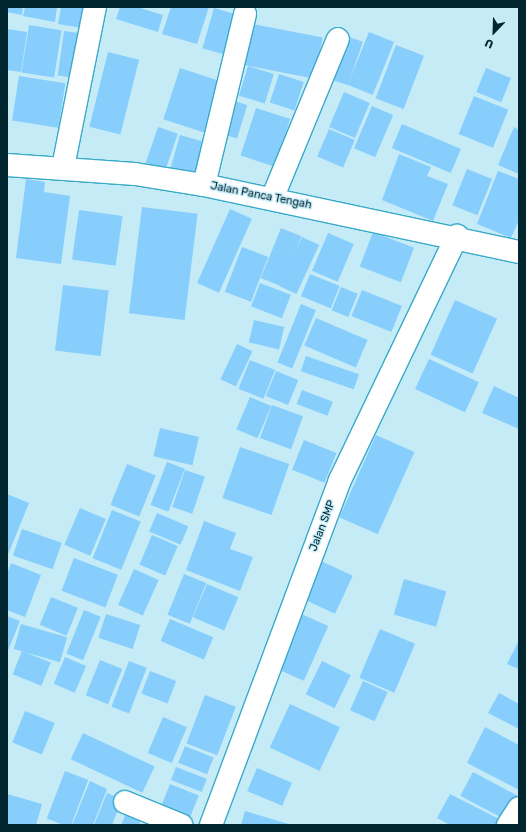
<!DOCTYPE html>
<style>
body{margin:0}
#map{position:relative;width:526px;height:832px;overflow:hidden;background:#c5ebf7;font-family:Rubik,sans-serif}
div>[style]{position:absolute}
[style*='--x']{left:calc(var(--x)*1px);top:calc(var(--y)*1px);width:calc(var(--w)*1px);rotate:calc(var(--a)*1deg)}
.building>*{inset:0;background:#87cefd;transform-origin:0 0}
.roads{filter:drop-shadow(1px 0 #38aac8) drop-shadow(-1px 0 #38aac8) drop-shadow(0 1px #38aac8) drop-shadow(0 -1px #38aac8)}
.street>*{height:22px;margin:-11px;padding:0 11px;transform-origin:11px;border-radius:11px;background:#fff}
span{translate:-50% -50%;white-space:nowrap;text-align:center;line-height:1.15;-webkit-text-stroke:3px #c5ebf7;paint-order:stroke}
.street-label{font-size:11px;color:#022630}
.frame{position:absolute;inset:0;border:8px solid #022630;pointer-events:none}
.north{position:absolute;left:474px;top:12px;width:40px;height:40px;-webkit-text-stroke:3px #c5ebf7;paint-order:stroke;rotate:203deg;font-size:11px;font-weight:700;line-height:16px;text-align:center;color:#022630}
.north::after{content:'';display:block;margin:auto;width:14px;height:18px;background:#022630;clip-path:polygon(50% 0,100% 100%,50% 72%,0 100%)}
</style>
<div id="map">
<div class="building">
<div style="clip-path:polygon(7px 7px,23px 7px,22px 15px,7px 12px)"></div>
<div style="clip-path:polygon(25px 7px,57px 7px,55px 22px,23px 16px)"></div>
<div style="clip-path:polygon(61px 7px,91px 7px,88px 29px,58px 24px)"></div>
<div style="clip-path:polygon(120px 7px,137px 7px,163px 15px,158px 32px,116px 19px)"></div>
<div style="clip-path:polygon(171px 7px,209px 7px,197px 44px,162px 34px)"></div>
<div style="left:214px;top:8px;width:29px;height:42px;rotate:16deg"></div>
<div style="left:248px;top:23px;width:76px;height:42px;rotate:11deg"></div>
<div style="left:29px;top:25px;width:33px;height:48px;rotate:9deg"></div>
<div style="clip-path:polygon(7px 29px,27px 32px,21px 72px,7px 70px)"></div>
<div style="left:64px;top:31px;width:22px;height:45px;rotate:8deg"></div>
<div style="left:369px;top:32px;width:27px;height:57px;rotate:22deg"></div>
<div style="left:343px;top:35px;width:21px;height:46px;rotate:19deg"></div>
<div style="left:396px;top:45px;width:30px;height:57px;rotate:21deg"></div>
<div style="left:108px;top:52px;width:32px;height:77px;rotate:14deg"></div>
<div style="left:248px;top:66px;width:27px;height:31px;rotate:17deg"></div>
<div style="left:180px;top:68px;width:45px;height:54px;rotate:18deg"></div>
<div style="left:486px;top:68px;width:27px;height:26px;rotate:22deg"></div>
<div style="left:279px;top:74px;width:26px;height:30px;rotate:18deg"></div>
<div style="left:19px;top:76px;width:47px;height:45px;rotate:9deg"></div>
<div style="left:344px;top:92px;width:28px;height:38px;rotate:23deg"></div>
<div style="left:474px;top:96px;width:37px;height:41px;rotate:22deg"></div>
<div style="left:231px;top:100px;width:17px;height:35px;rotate:17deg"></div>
<div style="left:372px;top:106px;width:23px;height:46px;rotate:23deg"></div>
<div style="left:256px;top:108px;width:36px;height:50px;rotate:18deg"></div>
<div style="left:402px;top:124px;width:64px;height:26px;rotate:23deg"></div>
<div style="left:158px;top:127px;width:21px;height:38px;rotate:19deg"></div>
<div style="clip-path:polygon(514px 127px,519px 130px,519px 174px,498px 165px)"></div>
<div style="left:329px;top:129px;width:28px;height:30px;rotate:23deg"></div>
<div style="left:180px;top:135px;width:32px;height:34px;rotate:16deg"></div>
<div style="clip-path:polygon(399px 154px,431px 167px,427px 176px,448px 184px,433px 221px,382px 200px)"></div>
<div style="left:467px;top:169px;width:27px;height:39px;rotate:22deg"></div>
<div style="clip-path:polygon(498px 171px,519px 179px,519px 220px,511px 238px,477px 224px)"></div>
<div style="clip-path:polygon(26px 179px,45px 182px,44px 192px,70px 196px,61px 264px,16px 258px)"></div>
<div style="left:142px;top:207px;width:56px;height:107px;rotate:7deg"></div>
<div style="left:230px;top:209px;width:24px;height:81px;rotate:24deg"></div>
<div style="left:79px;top:210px;width:44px;height:50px;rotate:8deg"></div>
<div style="left:281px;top:228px;width:22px;height:54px;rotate:22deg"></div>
<div style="left:373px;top:232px;width:44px;height:37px;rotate:21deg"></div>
<div style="left:328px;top:233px;width:28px;height:41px;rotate:23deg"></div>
<div style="left:302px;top:237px;width:19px;height:54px;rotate:25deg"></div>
<div style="left:242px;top:247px;width:28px;height:48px;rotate:21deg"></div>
<div style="left:310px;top:274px;width:32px;height:24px;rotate:22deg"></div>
<div style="left:260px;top:283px;width:33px;height:25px;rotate:21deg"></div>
<div style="left:63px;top:285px;width:46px;height:66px;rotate:7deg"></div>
<div style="left:341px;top:287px;width:18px;height:25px;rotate:22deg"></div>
<div style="left:362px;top:290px;width:43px;height:28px;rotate:22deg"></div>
<div style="left:455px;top:300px;width:46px;height:60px;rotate:24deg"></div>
<div style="left:301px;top:304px;width:16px;height:63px;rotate:22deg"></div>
<div style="left:316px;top:318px;width:56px;height:30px;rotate:23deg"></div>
<div style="left:254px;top:320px;width:31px;height:23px;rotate:13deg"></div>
<div style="left:237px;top:344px;width:17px;height:39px;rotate:25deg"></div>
<div style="left:306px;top:356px;width:56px;height:16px;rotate:19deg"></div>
<div style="left:429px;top:359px;width:55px;height:33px;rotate:25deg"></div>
<div style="left:250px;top:360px;width:27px;height:31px;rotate:22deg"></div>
<div style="left:276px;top:371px;width:24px;height:27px;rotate:22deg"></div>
<div style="clip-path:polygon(494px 386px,519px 398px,519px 429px,482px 413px)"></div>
<div style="left:302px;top:390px;width:33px;height:15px;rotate:21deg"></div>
<div style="left:250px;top:397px;width:23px;height:35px;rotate:23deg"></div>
<div style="left:272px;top:405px;width:33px;height:35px;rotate:20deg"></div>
<div style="left:160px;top:428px;width:40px;height:29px;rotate:13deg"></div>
<div style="left:376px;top:435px;width:42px;height:90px;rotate:24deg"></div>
<div style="left:304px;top:440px;width:35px;height:32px;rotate:22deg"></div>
<div style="left:240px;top:447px;width:52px;height:54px;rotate:19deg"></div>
<div style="left:167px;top:462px;width:19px;height:46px;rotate:21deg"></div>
<div style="left:127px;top:464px;width:31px;height:44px;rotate:22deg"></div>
<div style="left:185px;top:470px;width:21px;height:39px;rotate:19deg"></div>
<div style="clip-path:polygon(7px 494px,29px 503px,7px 557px)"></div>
<div style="left:80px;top:508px;width:28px;height:40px;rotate:23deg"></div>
<div style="left:112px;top:510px;width:31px;height:52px;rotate:22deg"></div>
<div style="left:157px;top:513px;width:34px;height:20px;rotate:23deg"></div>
<div style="clip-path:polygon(204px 521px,236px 533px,230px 549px,253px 557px,240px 591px,186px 570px)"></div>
<div style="left:22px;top:529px;width:42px;height:28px;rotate:19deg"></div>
<div style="left:152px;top:535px;width:28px;height:32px;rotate:23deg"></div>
<div style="left:74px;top:558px;width:47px;height:35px;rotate:21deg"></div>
<div style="left:321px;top:561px;width:35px;height:42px;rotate:25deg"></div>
<div style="clip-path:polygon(11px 563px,41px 575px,25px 617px,7px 610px,7px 574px)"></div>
<div style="left:134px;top:569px;width:27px;height:39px;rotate:24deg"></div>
<div style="left:184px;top:574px;width:24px;height:44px;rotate:22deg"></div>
<div style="left:404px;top:579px;width:44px;height:37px;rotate:16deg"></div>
<div style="left:207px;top:584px;width:34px;height:36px;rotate:23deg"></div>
<div style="left:51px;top:597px;width:29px;height:30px;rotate:22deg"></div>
<div style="left:84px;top:610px;width:18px;height:47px;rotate:22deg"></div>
<div style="left:299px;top:613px;width:32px;height:60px;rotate:24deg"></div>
<div style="left:106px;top:614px;width:36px;height:25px;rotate:18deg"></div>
<div style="clip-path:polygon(7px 616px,20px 621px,7px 653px)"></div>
<div style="left:170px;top:619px;width:47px;height:24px;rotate:23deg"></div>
<div style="left:21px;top:624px;width:48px;height:26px;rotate:16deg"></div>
<div style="left:380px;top:629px;width:38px;height:53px;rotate:23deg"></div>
<div style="clip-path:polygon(519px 640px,519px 669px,507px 664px)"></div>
<div style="left:22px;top:651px;width:31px;height:25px;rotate:22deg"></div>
<div style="left:65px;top:657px;width:23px;height:29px;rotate:23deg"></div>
<div style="left:100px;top:660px;width:24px;height:38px;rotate:22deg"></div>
<div style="left:129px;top:661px;width:19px;height:49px;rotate:21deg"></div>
<div style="left:322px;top:661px;width:32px;height:37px;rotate:26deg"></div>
<div style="left:150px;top:671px;width:28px;height:24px;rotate:21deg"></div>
<div style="left:363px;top:681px;width:27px;height:32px;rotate:24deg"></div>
<div style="clip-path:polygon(499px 693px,519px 704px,519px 729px,488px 713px)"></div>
<div style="left:205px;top:695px;width:33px;height:52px;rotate:21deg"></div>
<div style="left:290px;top:704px;width:55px;height:48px;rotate:25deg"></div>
<div style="left:25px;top:711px;width:32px;height:34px;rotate:22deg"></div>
<div style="left:163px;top:717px;width:26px;height:39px;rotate:23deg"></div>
<div style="clip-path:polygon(485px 727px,519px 745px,519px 790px,467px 763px)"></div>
<div style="left:83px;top:733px;width:79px;height:29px;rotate:25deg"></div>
<div style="left:185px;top:746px;width:31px;height:18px;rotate:22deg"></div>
<div style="left:176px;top:767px;width:33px;height:14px;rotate:21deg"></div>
<div style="left:257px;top:768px;width:38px;height:25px;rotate:23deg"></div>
<div style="left:65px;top:771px;width:25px;height:51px;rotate:21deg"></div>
<div style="left:473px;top:772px;width:50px;height:27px;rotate:28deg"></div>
<div style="clip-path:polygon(90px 781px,107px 789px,93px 825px,72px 825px)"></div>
<div style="left:170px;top:784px;width:31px;height:29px;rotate:22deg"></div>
<div style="clip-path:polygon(107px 793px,122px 799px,112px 825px,94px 825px)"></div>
<div style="clip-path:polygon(7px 794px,42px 804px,36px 825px,7px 825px)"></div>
<div style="clip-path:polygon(450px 794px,501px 820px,498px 825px,450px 825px,437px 818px)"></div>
<div style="clip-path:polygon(245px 811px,292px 825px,241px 825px)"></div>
<div style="clip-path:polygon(126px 813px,141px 819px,139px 825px,121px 825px)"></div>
</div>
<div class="roads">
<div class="street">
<div style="--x:7;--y:165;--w:128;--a:4"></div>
<div style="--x:135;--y:174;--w:70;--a:9.1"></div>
<div style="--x:204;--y:185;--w:322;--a:12"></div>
<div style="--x:63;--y:167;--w:163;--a:-78.7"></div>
<div style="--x:204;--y:185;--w:176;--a:-76.5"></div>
<div style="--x:272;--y:199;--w:173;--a:-67.6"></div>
<div style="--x:125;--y:802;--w:61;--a:22.3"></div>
<div style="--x:211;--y:825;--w:368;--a:-69.5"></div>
<div style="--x:340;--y:480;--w:271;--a:-64.4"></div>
<div style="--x:508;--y:825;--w:20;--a:-57"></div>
</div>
</div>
<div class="street-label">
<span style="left:261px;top:196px;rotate:11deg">Jalan Panca Tengah</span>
<span style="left:323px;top:526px;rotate:-69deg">Jalan SMP</span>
</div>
<div class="frame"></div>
<div class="north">U</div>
</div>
